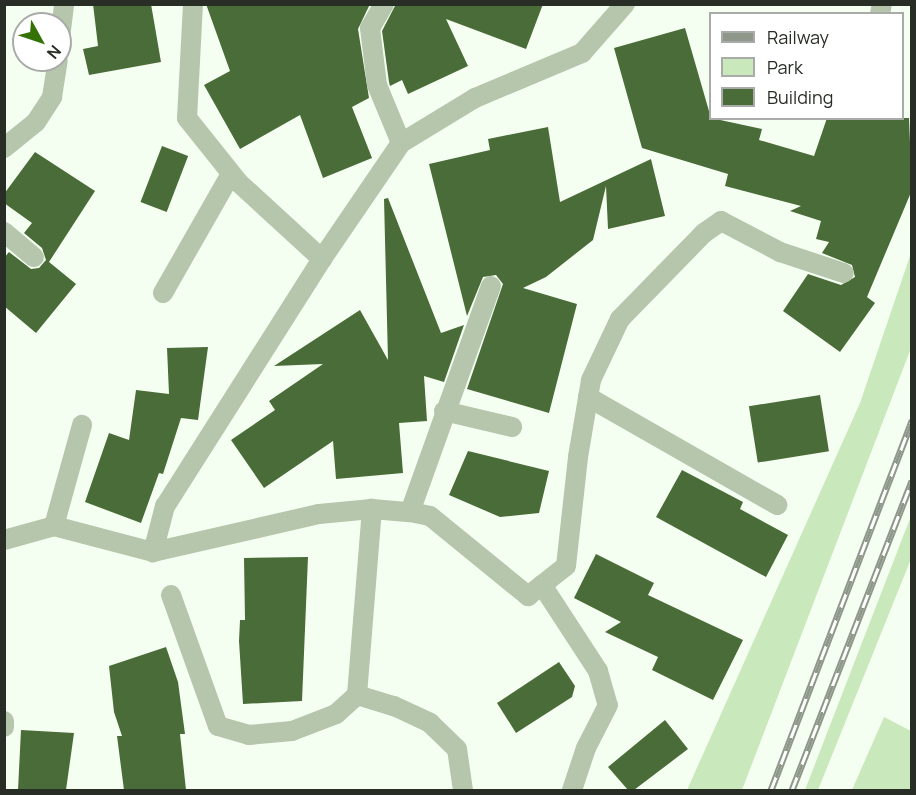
<!DOCTYPE html>
<style>
body{margin:0}
#map{position:relative;width:916px;height:795px;overflow:hidden;background:#f5fff1;font-family:Manrope,sans-serif}
div>[style]{position:absolute}
[style*='--x']{left:calc(var(--x)*1px);top:calc(var(--y)*1px);width:calc(var(--w)*1px);rotate:calc(var(--a)*1deg)}
.green>*{inset:0;background:#c9e8bc}
.building>*{inset:0;background:#4a6c39;transform-origin:0 0}
.service>*{height:20px;margin:-10px;padding:0 10px;transform-origin:10px;border-radius:10px;background:#b5c6ad}
.rail>*{height:7px;margin-top:-3.5px;transform-origin:0;background:repeating-linear-gradient(90deg,#fff 0 14px,#8f978b 0 28px);box-sizing:border-box;border-block:2px solid #8f978b}
span{translate:-50% -50%;white-space:nowrap;text-align:center;line-height:1.15;-webkit-text-stroke:6px #fff;paint-order:stroke}
.frame{position:absolute;inset:0;border:6px solid #282e25;pointer-events:none}
.legend{position:absolute;left:709px;top:12px;width:195px;height:108px;box-sizing:border-box;background:#fff;border:2px solid #a9aba8;margin:0;padding:8px 10px;list-style:none;font-size:18px;color:#282e25}
.legend li{display:flex;align-items:center;gap:12px;height:30px}
.legend b{width:30px;border:2px solid #a9aba8}
.north{position:absolute;left:12px;top:12px;width:60px;height:60px;box-sizing:border-box;background:#fff;border:2px solid #a9aba8;border-radius:50%;rotate:130deg;font-size:16px;font-weight:700;line-height:24px;text-align:center;color:#282e25}
.north::after{content:'';display:block;margin:auto;width:21px;height:27px;background:#357206;clip-path:polygon(50% 0,100% 100%,50% 72%,0 100%)}
</style>
<div id="map">
<div class="green">
<div style="clip-path:polygon(911px 253px,911px 348px,742px 790px,687px 790px,860px 403px)"></div>
<div style="clip-path:polygon(911px 516px,911px 559px,818px 790px,805px 790px)"></div>
<div style="clip-path:polygon(884px 717px,911px 731px,911px 790px,852px 790px)"></div>
</div>
<div class="building">
<div style="clip-path:polygon(93px 4px,151px 4px,161px 62px,89px 75px,83px 49px,98px 46px)"></div>
<div style="clip-path:polygon(206px 4px,370px 4px,358px 29px,369px 98px,352px 107px,372px 158px,323px 178px,300px 115px,240px 149px,204px 85px,230px 71px)"></div>
<div style="clip-path:polygon(396px 4px,543px 4px,526px 49px,446px 19px,468px 66px,408px 94px,402px 80px,390px 86px,389px 82px,382px 31px)"></div>
<div style="clip-path:polygon(685px 28px,711px 118px,762px 129px,759px 140px,814px 156px,827px 118px,909px 118px,912px 190px,867px 297px,875px 303px,840px 352px,783px 311px,808px 274px,841px 285px,855px 277px,852px 265px,822px 253px,829px 242px,816px 239px,821px 221px,790px 211px,801px 206px,725px 186px,728px 174px,642px 148px,614px 48px)"></div>
<div style="clip-path:polygon(548px 127px,560px 202px,651px 159px,665px 216px,608px 229px,606px 186px,593px 240px,546px 277px,523px 288px,577px 304px,549px 413px,467px 389px,503px 284px,496px 275px,483px 277px,467px 316px,429px 164px,490px 150px,488px 139px)"></div>
<div style="left:162px;top:146px;width:28px;height:60px;rotate:21deg"></div>
<div style="clip-path:polygon(35px 152px,95px 191px,49px 262px,76px 284px,36px 333px,4px 306px,4px 258px,9px 252px,31px 269px,39px 268px,46px 260px,42px 248px,24px 233px,32px 223px,4px 203px,4px 194px)"></div>
<div style="clip-path:polygon(388px 198px,441px 333px,464px 325px,444px 382px,424px 376px,427px 421px,399px 423px,403px 473px,336px 479px,333px 441px,264px 488px,231px 440px,275px 410px,269px 401px,323px 364px,274px 366px,360px 310px,388px 360px,384px 199px)"></div>
<div style="clip-path:polygon(208px 347px,198px 420px,181px 418px,163px 474px,159px 473px,141px 523px,85px 502px,109px 433px,129px 440px,136px 390px,169px 394px,167px 348px)"></div>
<div style="left:820px;top:395px;width:57px;height:72px;rotate:81deg"></div>
<div style="clip-path:polygon(468px 451px,549px 471px,539px 513px,500px 517px,449px 495px)"></div>
<div style="clip-path:polygon(682px 470px,743px 502px,740px 509px,788px 535px,766px 577px,656px 517px)"></div>
<div style="clip-path:polygon(596px 554px,654px 583px,648px 595px,743px 640px,713px 700px,652px 670px,658px 657px,605px 632px,621px 622px,574px 598px)"></div>
<div style="clip-path:polygon(308px 557px,302px 701px,243px 704px,239px 641px,240px 620px,245px 620px,244px 558px)"></div>
<div style="clip-path:polygon(166px 647px,178px 682px,185px 734px,180px 734px,186px 790px,124px 790px,117px 736px,122px 736px,114px 712px,109px 666px)"></div>
<div style="clip-path:polygon(559px 662px,575px 686px,572px 697px,516px 733px,497px 703px)"></div>
<div style="clip-path:polygon(665px 720px,688px 749px,634px 790px,628px 790px,608px 767px)"></div>
<div style="clip-path:polygon(21px 730px,74px 733px,66px 790px,18px 790px)"></div>
</div>
<div class="service">
<div style="--x:193;--y:4;--w:114;--a:93"></div>
<div style="--x:187;--y:118;--w:82;--a:51.4"></div>
<div style="--x:238;--y:182;--w:114;--a:42.5"></div>
<div style="--x:384;--y:4;--w:28;--a:120"></div>
<div style="--x:370;--y:28;--w:57;--a:83"></div>
<div style="--x:377;--y:85;--w:63;--a:67.5"></div>
<div style="--x:625;--y:4;--w:65;--a:131.3"></div>
<div style="--x:582;--y:53;--w:116;--a:157.2"></div>
<div style="--x:475;--y:98;--w:87;--a:148.7"></div>
<div style="--x:401;--y:143;--w:140;--a:124.3"></div>
<div style="--x:322;--y:259;--w:293;--a:122.4"></div>
<div style="--x:165;--y:506;--w:48;--a:104.6"></div>
<div style="--x:153;--y:552;--w:170;--a:-12.9"></div>
<div style="--x:319;--y:514;--w:53;--a:-5.4"></div>
<div style="--x:372;--y:509;--w:38;--a:5"></div>
<div style="--x:410;--y:512;--w:20;--a:11"></div>
<div style="--x:430;--y:516;--w:127;--a:39.2"></div>
<div style="--x:528;--y:596;--w:48;--a:-38.3"></div>
<div style="--x:566;--y:566;--w:110;--a:-83.7"></div>
<div style="--x:578;--y:457;--w:78;--a:-80.4"></div>
<div style="--x:591;--y:380;--w:68;--a:-64.6"></div>
<div style="--x:620;--y:319;--w:120;--a:-45.7"></div>
<div style="--x:704;--y:233;--w:21;--a:-35"></div>
<div style="--x:721;--y:221;--w:67;--a:27.7"></div>
<div style="--x:780;--y:252;--w:67;--a:18.2"></div>
<div style="--x:880;--y:14;--w:10;--a:-79"></div>
<div style="--x:60;--y:38;--w:34;--a:-83"></div>
<div style="--x:4;--y:148;--w:41;--a:-39.1"></div>
<div style="--x:36;--y:122;--w:30;--a:-57"></div>
<div style="--x:52;--y:97;--w:37;--a:-81"></div>
<div style="--x:4;--y:232;--w:39;--a:40"></div>
<div style="--x:163;--y:293;--w:137;--a:-60.3"></div>
<div style="--x:588;--y:397;--w:218;--a:29.7"></div>
<div style="--x:444;--y:411;--w:70;--a:13.2"></div>
<div style="--x:410;--y:512;--w:240;--a:-70.3"></div>
<div style="--x:54;--y:526;--w:105;--a:-74.5"></div>
<div style="--x:4;--y:540;--w:52;--a:-15.6"></div>
<div style="--x:54;--y:526;--w:102;--a:14.7"></div>
<div style="--x:542;--y:585;--w:103;--a:56.9"></div>
<div style="--x:598;--y:671;--w:35;--a:74"></div>
<div style="--x:608;--y:705;--w:48;--a:117.1"></div>
<div style="--x:586;--y:748;--w:44;--a:108.4"></div>
<div style="--x:171;--y:595;--w:139;--a:70.3"></div>
<div style="--x:218;--y:726;--w:32;--a:16"></div>
<div style="--x:249;--y:735;--w:43;--a:-5.3"></div>
<div style="--x:292;--y:731;--w:47;--a:-21.1"></div>
<div style="--x:336;--y:714;--w:28;--a:-42"></div>
<div style="--x:357;--y:695;--w:187;--a:-85.4"></div>
<div style="--x:357;--y:695;--w:39;--a:17"></div>
<div style="--x:394;--y:706;--w:40;--a:25"></div>
<div style="--x:430;--y:723;--w:37;--a:44"></div>
<div style="--x:457;--y:749;--w:41;--a:81.7"></div>
<div style="--x:4;--y:721;--w:6;--a:90"></div>
</div>
<div class="rail">
<div style="--x:771;--y:790;--w:396;--a:-69.1"></div>
<div style="--x:792;--y:790;--w:332;--a:-68.8"></div>
</div>
<div class="frame"></div>
<ul class="legend">
<li><b style="height:8px;background:#8f978b"></b>Railway</li>
<li><b style="height:16px;background:#c9e8bc"></b>Park</li>
<li><b style="height:16px;background:#4a6c39"></b>Building</li>
</ul>
<div class="north">N</div>
</div>
